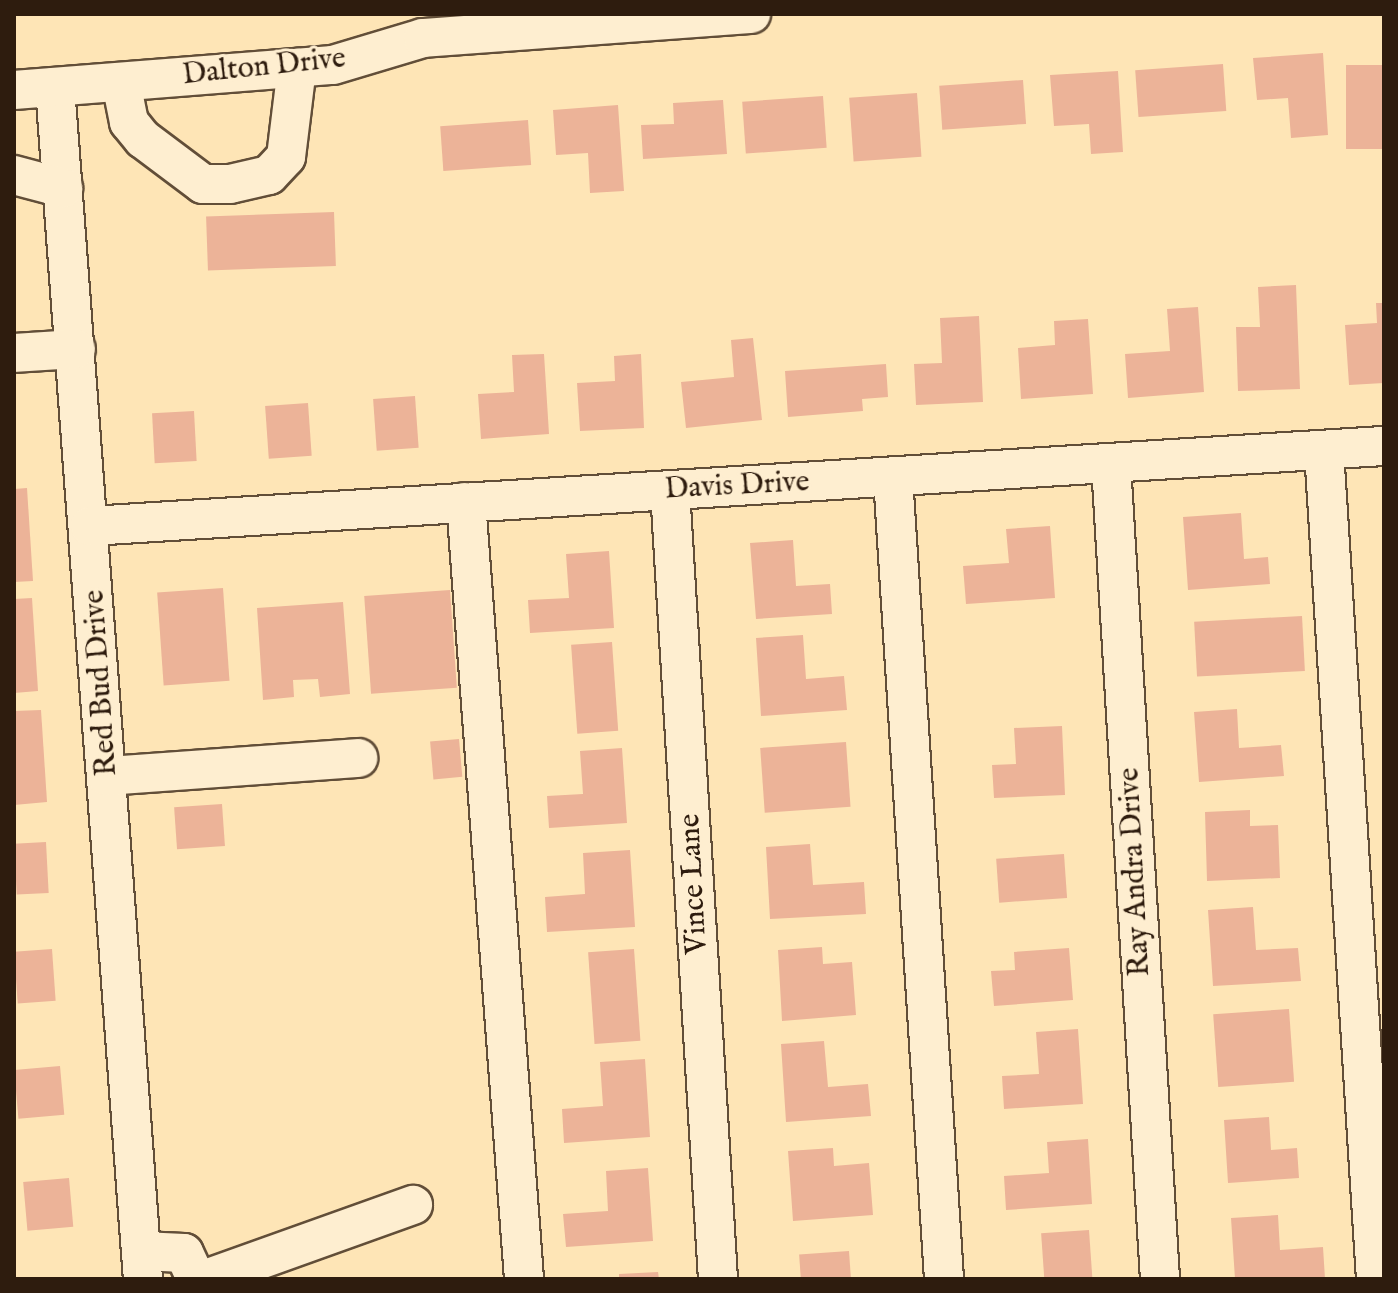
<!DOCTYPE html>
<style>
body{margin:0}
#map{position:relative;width:1398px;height:1293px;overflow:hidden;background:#fee5b6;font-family:"IM FELL English",serif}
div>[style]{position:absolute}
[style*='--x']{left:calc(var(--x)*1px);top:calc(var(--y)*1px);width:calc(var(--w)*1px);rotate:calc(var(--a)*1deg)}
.building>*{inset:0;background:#ecb398;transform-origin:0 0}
.roads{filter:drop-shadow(2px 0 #624e38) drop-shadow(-2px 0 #624e38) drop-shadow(0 2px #624e38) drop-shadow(0 -2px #624e38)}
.minor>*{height:38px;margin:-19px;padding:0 19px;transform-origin:19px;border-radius:19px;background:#feeed0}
span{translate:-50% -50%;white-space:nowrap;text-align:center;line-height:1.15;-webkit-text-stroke:6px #feeed0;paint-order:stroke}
.street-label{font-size:30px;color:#2e1c0e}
.frame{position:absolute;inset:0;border:16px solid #2e1c0e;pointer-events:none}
</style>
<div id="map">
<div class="building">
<div style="clip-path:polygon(1323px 53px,1328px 135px,1291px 138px,1288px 98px,1257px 100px,1253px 58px)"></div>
<div style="left:1223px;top:64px;width:47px;height:88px;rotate:86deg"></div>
<div style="left:1384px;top:65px;width:84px;height:38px;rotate:90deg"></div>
<div style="clip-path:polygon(1118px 71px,1123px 152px,1091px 154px,1089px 124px,1054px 126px,1050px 75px)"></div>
<div style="left:1023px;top:80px;width:44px;height:84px;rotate:86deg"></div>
<div style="left:917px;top:93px;width:64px;height:68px;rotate:86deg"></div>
<div style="left:823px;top:96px;width:52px;height:81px;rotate:86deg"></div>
<div style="clip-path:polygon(723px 100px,727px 154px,643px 159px,641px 125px,674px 124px,673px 103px)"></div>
<div style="clip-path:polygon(618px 105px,624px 191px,590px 193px,588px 153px,556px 155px,553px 110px)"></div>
<div style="left:528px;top:120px;width:45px;height:88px;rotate:86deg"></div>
<div style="left:334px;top:212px;width:54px;height:128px;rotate:88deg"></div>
<div style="clip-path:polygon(1296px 285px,1300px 389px,1238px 391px,1236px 327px,1260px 327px,1258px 287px)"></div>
<div style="clip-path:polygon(1376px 303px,1384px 303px,1384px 383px,1349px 385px,1345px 325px,1377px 323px)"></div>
<div style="clip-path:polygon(1198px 307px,1204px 392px,1128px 398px,1125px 354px,1170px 351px,1167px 309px)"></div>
<div style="clip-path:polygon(979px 316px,983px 402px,916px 405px,914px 364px,942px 363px,940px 318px)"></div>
<div style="clip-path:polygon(1088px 319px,1093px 394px,1021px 399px,1018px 348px,1055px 345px,1054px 321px)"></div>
<div style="clip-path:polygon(753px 338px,762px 420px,686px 428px,681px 382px,734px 377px,731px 340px)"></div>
<div style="clip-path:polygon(544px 354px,549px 434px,481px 439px,478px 394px,514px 392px,512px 355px)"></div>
<div style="clip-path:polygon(641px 354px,644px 428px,580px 431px,577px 383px,615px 381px,614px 356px)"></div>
<div style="clip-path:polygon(886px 364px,888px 397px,862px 399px,863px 411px,788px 417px,785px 371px)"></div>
<div style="left:415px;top:396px;width:52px;height:42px;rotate:86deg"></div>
<div style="left:308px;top:403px;width:53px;height:43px;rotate:86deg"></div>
<div style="left:194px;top:411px;width:50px;height:42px;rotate:87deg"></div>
<div style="clip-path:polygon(27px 488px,33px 581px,14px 582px,14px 489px)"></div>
<div style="clip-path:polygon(1241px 513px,1244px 559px,1268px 557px,1270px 584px,1188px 590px,1183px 517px)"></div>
<div style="clip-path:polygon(1050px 526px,1055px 598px,966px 604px,963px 566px,1009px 563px,1006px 529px)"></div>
<div style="clip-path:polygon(793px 540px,796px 586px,830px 584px,832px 614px,756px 619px,750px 543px)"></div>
<div style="clip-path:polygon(609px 551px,614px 628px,530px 633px,528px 600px,569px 598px,566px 554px)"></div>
<div style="left:223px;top:588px;width:93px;height:66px;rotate:86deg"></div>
<div style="left:450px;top:590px;width:98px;height:86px;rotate:86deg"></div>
<div style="clip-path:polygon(32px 598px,38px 691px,14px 693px,14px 599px)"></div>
<div style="clip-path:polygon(343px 602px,350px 694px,320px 697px,318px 679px,293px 680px,294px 697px,263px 700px,257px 608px)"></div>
<div style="left:1302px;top:616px;width:55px;height:108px;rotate:87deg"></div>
<div style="clip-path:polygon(803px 635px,806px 679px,844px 676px,847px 710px,761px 716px,756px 638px)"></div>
<div style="left:612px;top:642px;width:89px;height:41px;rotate:86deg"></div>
<div style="clip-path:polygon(1237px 709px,1239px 748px,1281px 745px,1284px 776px,1199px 782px,1194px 712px)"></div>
<div style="clip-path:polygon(41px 710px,47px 802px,14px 805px,14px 711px)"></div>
<div style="clip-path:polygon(1062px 726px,1065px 795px,994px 798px,992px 765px,1016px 764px,1014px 728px)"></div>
<div style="left:459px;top:739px;width:38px;height:29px;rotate:85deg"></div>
<div style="left:846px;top:742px;width:65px;height:86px;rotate:86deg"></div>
<div style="clip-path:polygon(622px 748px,627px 823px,549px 828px,547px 796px,583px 794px,580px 751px)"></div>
<div style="left:222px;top:804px;width:42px;height:48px;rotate:86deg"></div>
<div style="clip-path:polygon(1250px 810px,1250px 826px,1278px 825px,1280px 878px,1207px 881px,1205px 812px)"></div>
<div style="left:46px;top:842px;width:51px;height:32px;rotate:87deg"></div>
<div style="clip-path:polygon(810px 844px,813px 885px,864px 882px,866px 914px,770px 919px,766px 847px)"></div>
<div style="clip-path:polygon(630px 850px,635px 927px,547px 932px,545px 897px,585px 894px,583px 853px)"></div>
<div style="left:1064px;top:854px;width:44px;height:68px;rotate:86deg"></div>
<div style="clip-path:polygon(1253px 907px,1256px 950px,1298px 948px,1301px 981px,1213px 986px,1208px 910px)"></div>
<div style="clip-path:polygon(822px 947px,823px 964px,852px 962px,856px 1015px,782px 1021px,778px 950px)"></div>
<div style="clip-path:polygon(1069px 948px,1073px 1000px,994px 1006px,991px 971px,1015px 970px,1014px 952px)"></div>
<div style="left:52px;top:949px;width:52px;height:38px;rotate:86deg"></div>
<div style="left:634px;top:949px;width:92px;height:46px;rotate:86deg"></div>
<div style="left:1289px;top:1009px;width:73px;height:76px;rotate:86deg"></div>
<div style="clip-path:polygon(1078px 1029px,1083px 1104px,1004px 1109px,1002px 1076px,1039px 1074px,1036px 1032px)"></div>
<div style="clip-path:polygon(824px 1041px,828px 1087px,868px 1084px,871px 1116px,786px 1122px,781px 1044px)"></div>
<div style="clip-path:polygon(645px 1059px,650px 1137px,564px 1143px,562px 1109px,603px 1106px,600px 1062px)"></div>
<div style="left:60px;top:1066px;width:49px;height:46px;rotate:85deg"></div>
<div style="clip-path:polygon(1269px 1117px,1271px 1150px,1297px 1148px,1299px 1178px,1228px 1183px,1224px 1120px)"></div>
<div style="clip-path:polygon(1088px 1139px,1092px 1204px,1006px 1210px,1004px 1176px,1049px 1173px,1047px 1142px)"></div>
<div style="clip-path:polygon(833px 1148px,834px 1166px,869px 1163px,873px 1215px,793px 1221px,788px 1151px)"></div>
<div style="clip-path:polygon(648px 1168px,653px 1241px,566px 1247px,563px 1214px,608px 1211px,606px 1171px)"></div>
<div style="left:69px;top:1178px;width:49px;height:46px;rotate:85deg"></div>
<div style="clip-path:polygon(1278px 1215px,1280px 1250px,1323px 1247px,1325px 1279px,1235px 1279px,1231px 1218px)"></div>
<div style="left:1089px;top:1230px;width:49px;height:48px;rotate:86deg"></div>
<div style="left:849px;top:1251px;width:28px;height:50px;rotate:86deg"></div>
<div style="clip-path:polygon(658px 1272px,659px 1279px,619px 1279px,619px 1274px)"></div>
</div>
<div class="roads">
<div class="minor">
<div style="--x:121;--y:82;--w:41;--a:78.7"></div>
<div style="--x:129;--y:122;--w:22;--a:51"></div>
<div style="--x:143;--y:139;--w:75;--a:36.9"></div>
<div style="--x:203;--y:184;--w:27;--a:0"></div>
<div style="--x:230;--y:184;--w:40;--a:-13"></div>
<div style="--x:269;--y:175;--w:25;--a:-47"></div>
<div style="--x:286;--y:157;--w:90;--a:-83"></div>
<div style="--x:55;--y:87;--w:1195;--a:85.78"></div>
<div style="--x:14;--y:90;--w:320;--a:-4.5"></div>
<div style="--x:333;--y:65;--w:94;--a:-16.7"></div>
<div style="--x:423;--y:38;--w:329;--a:-4.2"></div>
<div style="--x:14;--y:175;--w:51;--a:14.9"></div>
<div style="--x:14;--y:353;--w:62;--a:-3.7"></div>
<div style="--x:1324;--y:450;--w:831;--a:86.41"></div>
<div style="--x:1111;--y:464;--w:816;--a:86.56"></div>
<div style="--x:893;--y:477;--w:804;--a:86.36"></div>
<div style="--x:670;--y:490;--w:790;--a:86.52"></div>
<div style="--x:466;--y:502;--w:779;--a:85.73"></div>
<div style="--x:90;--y:526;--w:1296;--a:-3.54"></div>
<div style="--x:107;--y:776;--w:252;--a:-4.1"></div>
<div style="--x:141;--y:1251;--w:43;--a:2.7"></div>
<div style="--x:184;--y:1253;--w:29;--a:65"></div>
<div style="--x:206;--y:1279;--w:220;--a:-19.7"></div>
</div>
</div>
<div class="street-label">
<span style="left:264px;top:67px;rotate:-6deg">Dalton Drive</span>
<span style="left:737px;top:486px;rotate:-3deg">Davis Drive</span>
<span style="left:101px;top:683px;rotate:-94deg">Red Bud Drive</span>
<span style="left:1135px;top:872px;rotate:-93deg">Ray Andra Drive</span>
<span style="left:694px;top:884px;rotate:-93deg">Vince Lane</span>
</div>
<div class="frame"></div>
</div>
